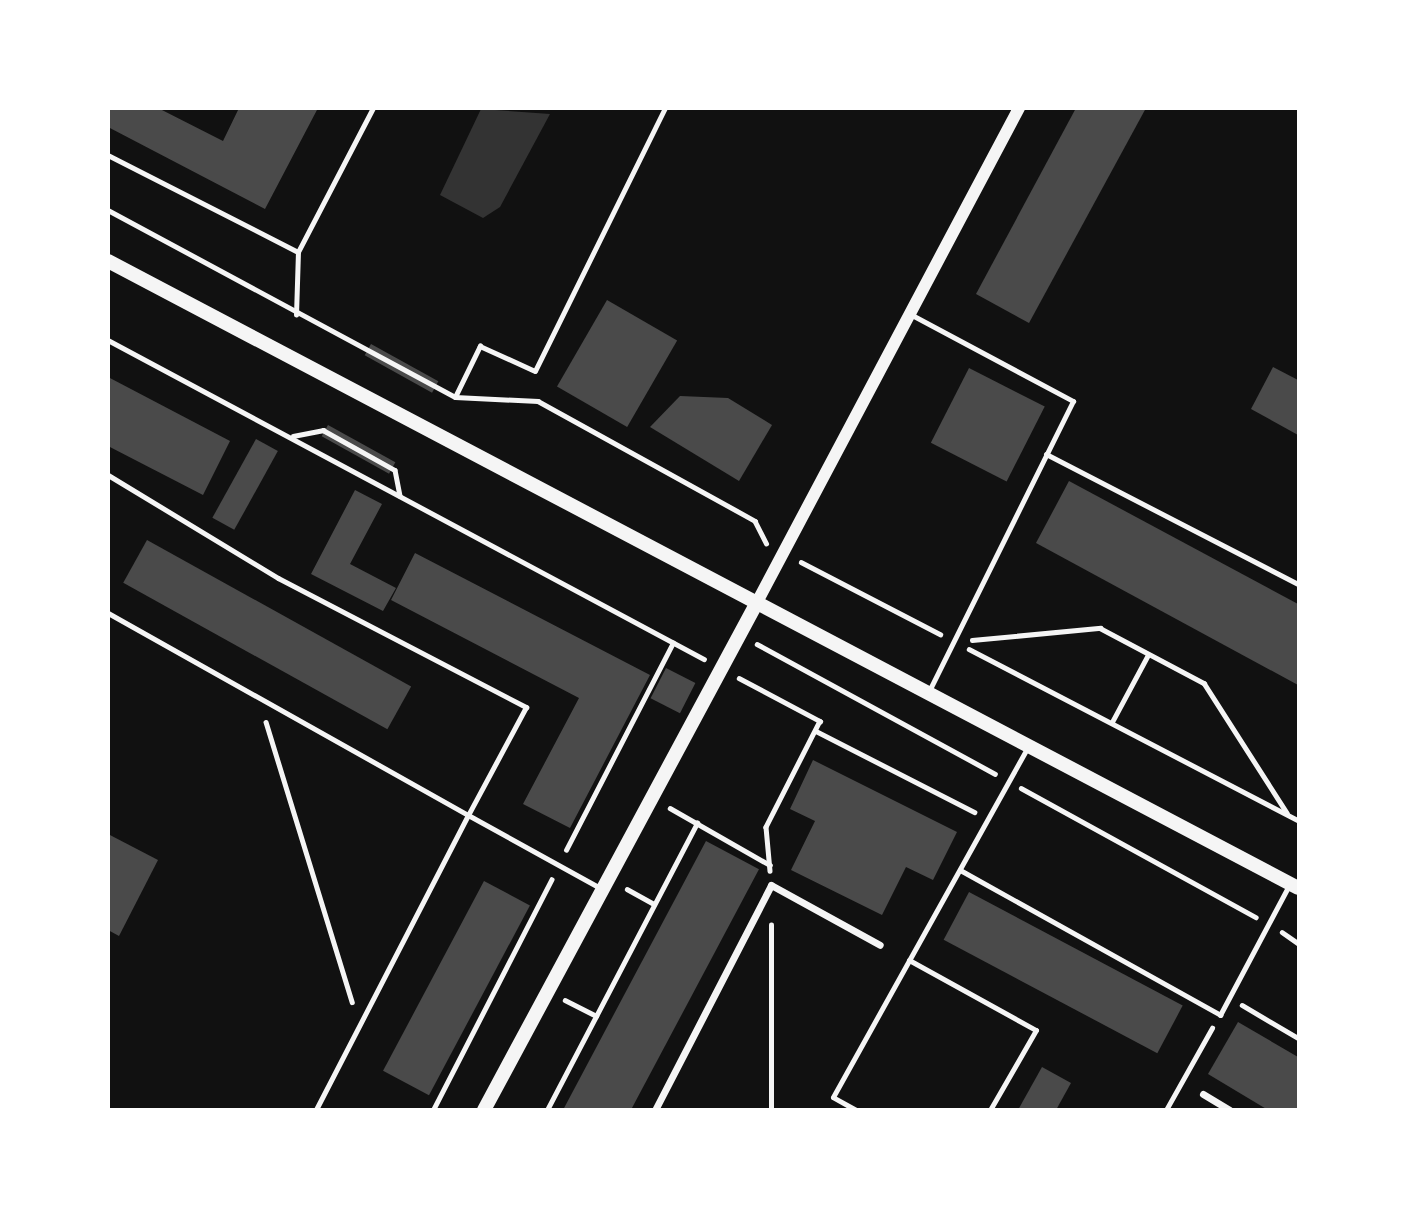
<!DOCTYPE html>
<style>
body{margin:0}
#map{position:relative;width:1407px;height:1218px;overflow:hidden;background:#111;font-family:Roboto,sans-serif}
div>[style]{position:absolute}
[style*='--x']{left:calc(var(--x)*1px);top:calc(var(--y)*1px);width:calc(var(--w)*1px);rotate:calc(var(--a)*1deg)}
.water>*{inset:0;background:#333}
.building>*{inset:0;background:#4a4a4a;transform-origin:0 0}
.path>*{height:4.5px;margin:-2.25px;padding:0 2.25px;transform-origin:2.25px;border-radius:2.25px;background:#f5f5f5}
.service>*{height:5px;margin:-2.5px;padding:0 2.5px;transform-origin:2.5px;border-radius:2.5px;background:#f5f5f5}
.minor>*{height:7px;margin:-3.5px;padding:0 3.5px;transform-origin:3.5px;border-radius:3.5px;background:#f5f5f5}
.tertiary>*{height:12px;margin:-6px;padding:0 6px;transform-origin:6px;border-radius:6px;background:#f5f5f5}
.secondary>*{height:14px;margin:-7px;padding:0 7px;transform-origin:7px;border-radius:7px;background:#f5f5f5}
span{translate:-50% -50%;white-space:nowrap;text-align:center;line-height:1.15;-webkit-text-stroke:7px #fff;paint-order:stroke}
.frame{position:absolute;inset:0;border:110px solid #fff;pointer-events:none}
</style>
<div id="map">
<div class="water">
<div style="clip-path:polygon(481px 109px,550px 114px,500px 207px,483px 218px,440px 195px)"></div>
</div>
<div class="building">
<div style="clip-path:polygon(108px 108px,158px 108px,223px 141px,239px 108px,318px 108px,265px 209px,108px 127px)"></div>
<div style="clip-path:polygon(1076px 108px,1146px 108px,1029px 323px,976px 294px)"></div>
<div style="left:607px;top:300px;width:81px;height:100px;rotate:30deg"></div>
<div style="left:371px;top:344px;width:77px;height:13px;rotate:29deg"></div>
<div style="clip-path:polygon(1273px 367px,1298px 380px,1298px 435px,1251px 409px)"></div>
<div style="left:969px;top:368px;width:85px;height:84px;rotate:27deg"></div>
<div style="clip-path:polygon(108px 377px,230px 441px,203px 495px,108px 446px)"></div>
<div style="clip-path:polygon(680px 396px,728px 398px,772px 425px,739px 481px,650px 427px)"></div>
<div style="left:328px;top:425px;width:77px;height:13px;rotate:29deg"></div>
<div style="left:256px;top:439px;width:25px;height:90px;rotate:29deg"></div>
<div style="clip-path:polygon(1069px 481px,1298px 604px,1298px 685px,1036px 543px)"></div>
<div style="clip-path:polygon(355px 490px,382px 504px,350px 564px,396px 588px,383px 611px,311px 574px)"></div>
<div style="left:147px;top:540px;width:302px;height:49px;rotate:29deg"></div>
<div style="clip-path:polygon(415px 553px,650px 675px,570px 828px,523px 804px,579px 698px,391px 600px)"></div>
<div style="left:666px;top:668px;width:33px;height:34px;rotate:27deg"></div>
<div style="clip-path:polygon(813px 760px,957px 832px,933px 880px,906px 867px,882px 915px,791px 870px,815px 821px,790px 809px)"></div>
<div style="clip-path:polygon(108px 834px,158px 860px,119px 936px,108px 930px)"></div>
<div style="left:706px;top:841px;width:60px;height:304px;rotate:28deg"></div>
<div style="left:484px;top:881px;width:52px;height:215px;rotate:28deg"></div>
<div style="left:969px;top:892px;width:242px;height:54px;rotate:28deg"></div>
<div style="clip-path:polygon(1238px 1022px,1298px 1057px,1298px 1110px,1268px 1110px,1208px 1074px)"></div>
<div style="clip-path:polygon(1042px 1067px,1071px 1083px,1056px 1110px,1018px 1110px)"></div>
</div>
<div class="path">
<div style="--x:108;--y:155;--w:213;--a:27"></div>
<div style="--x:108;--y:210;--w:394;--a:28.3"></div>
<div style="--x:455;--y:397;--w:83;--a:2.8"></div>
<div style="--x:538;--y:401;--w:248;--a:28.9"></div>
<div style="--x:755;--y:521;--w:25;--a:63"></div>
<div style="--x:296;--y:315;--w:63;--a:-88.2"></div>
<div style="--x:298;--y:252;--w:162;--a:-62.5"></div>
<div style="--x:108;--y:340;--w:676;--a:28.16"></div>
<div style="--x:455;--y:397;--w:57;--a:-63.9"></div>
<div style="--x:480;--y:346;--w:60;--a:24.4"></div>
<div style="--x:535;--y:371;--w:293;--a:-63.7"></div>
<div style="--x:293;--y:436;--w:31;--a:-11"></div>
<div style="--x:323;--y:430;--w:82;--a:29.1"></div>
<div style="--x:395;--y:470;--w:26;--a:79"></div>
<div style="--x:801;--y:562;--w:157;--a:27.4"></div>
<div style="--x:972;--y:640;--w:129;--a:-5.4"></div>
<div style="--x:1100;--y:628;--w:118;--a:27.9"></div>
<div style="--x:1204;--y:683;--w:154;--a:57.4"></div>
<div style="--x:757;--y:644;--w:271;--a:28.6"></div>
<div style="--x:969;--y:649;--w:371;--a:27.5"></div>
<div style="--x:739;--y:678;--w:92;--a:28"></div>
<div style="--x:820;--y:721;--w:119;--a:117"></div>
<div style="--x:766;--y:827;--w:44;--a:84.8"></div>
<div style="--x:266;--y:722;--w:293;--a:72.9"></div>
<div style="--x:1112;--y:722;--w:76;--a:-61.8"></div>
<div style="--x:816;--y:731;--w:178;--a:27.1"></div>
<div style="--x:1021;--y:788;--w:268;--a:28.8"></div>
<div style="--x:670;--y:808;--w:115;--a:29.7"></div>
<div style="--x:566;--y:850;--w:233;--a:-62.7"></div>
<div style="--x:627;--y:889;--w:31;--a:29"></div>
<div style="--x:1282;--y:932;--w:19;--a:35"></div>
<div style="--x:565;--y:1000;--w:35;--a:27"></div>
<div style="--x:1242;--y:1005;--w:65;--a:30.5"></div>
<div style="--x:433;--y:1110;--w:259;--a:-62.8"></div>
<div style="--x:547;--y:1110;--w:324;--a:-62.4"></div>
<div style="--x:771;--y:1110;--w:185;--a:-90"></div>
<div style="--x:1166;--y:1110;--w:94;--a:-60.7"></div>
</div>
<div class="service">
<div style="--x:910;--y:314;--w:185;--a:28.1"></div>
<div style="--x:1073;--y:401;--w:324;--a:116.4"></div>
<div style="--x:1046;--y:454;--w:284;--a:27.3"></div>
<div style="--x:108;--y:475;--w:199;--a:31.2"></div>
<div style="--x:278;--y:578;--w:280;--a:27.5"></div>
<div style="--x:526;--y:707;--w:123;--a:118.2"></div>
<div style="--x:468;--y:815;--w:153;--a:28.9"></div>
<div style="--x:108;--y:613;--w:413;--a:29.3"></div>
<div style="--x:468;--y:815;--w:332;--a:117.3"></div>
<div style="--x:960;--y:870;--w:298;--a:29.1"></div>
<div style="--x:1220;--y:1015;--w:147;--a:-62"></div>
<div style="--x:909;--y:960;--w:145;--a:28.9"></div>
<div style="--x:1036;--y:1030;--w:92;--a:119.9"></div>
<div style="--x:856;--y:1110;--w:26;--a:-151"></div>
<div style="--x:833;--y:1097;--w:402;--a:-60.9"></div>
</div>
<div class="minor">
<div style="--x:1203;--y:1094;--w:31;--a:31"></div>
<div style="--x:655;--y:1110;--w:253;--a:-62.7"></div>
<div style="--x:771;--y:885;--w:124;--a:28.8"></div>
</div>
<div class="tertiary">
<div style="--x:755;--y:606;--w:564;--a:-62.07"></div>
</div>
<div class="secondary">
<div style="--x:108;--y:261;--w:1345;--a:27.78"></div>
<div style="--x:484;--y:1110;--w:572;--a:-61.73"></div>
</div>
<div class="frame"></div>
</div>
